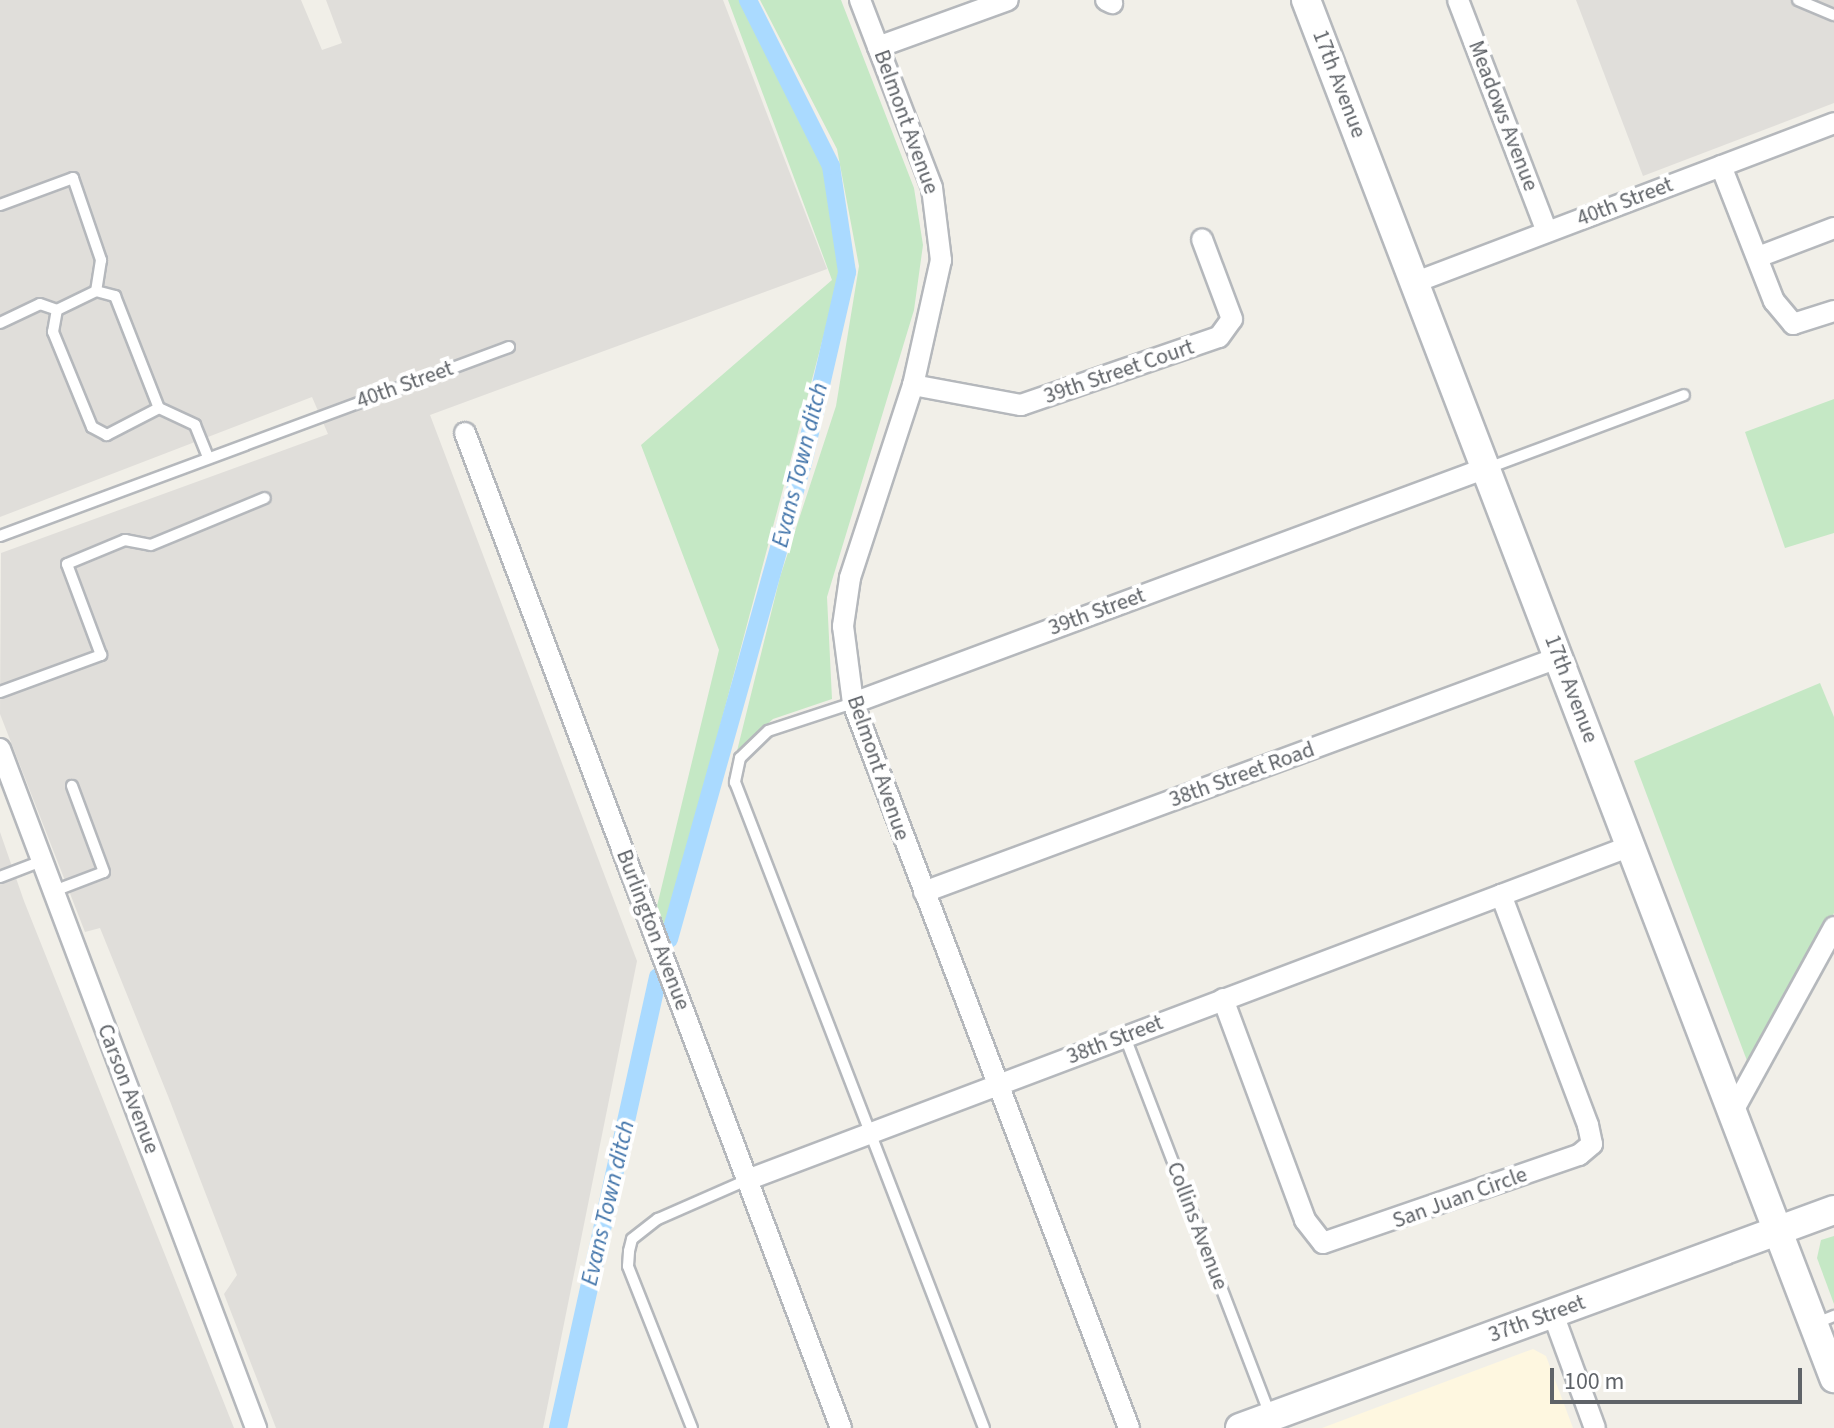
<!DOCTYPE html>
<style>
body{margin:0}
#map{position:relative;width:1834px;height:1428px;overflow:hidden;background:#f1efe8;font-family:"Source Sans 3",sans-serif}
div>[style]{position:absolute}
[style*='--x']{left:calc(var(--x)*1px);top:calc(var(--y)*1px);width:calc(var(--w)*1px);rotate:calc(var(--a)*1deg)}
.commercial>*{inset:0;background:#fef7e0}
.industrial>*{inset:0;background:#e0deda}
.green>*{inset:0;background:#c5e8c5}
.canal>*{height:18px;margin:-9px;padding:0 9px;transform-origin:9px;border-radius:9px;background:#aadaff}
.roads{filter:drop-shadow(2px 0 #b5b8bc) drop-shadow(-2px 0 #b5b8bc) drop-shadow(0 2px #b5b8bc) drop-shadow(0 -2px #b5b8bc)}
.lane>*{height:10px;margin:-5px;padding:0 5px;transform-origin:5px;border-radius:5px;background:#fff}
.street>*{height:20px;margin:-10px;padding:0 10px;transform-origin:10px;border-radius:10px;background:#fff}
.secondary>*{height:28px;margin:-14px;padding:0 14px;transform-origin:14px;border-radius:14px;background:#fff}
span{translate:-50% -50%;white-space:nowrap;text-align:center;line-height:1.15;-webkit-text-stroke:8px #fff;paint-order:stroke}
.street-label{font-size:22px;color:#5f6368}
.water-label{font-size:24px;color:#4174aa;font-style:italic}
.scale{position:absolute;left:1550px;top:1368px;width:252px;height:36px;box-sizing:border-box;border:4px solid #5f6368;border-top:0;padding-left:10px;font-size:24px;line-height:28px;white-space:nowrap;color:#5f6368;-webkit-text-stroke:6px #fff;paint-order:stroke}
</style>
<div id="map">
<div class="commercial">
<div style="clip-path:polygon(1533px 1349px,1546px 1356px,1573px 1428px,1322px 1428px)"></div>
</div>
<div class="industrial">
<div style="clip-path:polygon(0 0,301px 0,322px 50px,342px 43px,326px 0,723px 0,827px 269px,430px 415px,637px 961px,543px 1428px,276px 1428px,224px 1294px,237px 1275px,168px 1096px,100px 928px,85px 932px,0 714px,1px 553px,328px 434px,312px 397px,0 517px)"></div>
<div style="clip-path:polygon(1576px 0,1834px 0,1834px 103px,1643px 176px)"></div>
<div style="clip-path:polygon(0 832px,24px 901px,234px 1428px,0 1428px)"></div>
</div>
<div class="green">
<div style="clip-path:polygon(728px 0,743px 0,825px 167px,840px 274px,666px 930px,657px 906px,719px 650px,641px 445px,832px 280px)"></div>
<div style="clip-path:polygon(760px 0,841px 0,914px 188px,923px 245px,914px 310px,827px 597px,832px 699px,773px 719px,737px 751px,780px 577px,836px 406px,859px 266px,837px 149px)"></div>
<div style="clip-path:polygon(1834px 399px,1834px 533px,1785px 548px,1745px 432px)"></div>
<div style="clip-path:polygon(1820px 683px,1834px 717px,1834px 913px,1749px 1066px,1634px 761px)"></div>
<div style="clip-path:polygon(1834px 1236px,1834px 1304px,1817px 1258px,1821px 1240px)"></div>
</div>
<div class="canal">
<div style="--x:669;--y:939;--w:495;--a:-74.3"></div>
<div style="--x:803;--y:463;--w:196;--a:-77"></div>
<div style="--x:847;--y:272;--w:107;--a:-98.6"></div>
<div style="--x:831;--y:166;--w:186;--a:-116.6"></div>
<div style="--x:558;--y:1428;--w:462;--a:-77.5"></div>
</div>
<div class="roads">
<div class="lane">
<div style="--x:1798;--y:0;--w:39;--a:23"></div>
<div style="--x:0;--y:205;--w:78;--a:-20.3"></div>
<div style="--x:73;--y:178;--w:87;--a:71.1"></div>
<div style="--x:101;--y:260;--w:31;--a:99"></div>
<div style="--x:0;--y:323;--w:44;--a:-25.4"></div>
<div style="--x:40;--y:304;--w:18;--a:19"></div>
<div style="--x:159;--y:408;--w:59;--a:152.6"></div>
<div style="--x:107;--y:435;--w:17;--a:-152"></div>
<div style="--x:92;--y:427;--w:103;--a:-112.3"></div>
<div style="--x:53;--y:332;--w:22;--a:-80"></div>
<div style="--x:57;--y:310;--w:43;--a:-26"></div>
<div style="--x:96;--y:291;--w:20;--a:15"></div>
<div style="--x:115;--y:296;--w:120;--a:68.6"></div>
<div style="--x:159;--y:408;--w:40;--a:25"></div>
<div style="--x:195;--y:425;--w:35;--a:68"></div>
<div style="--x:1488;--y:468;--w:209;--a:-20.4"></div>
<div style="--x:0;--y:536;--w:543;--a:-20.37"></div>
<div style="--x:0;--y:692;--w:108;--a:-20.1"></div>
<div style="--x:101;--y:655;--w:97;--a:-110.5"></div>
<div style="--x:67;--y:564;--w:63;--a:-22.5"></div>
<div style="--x:125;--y:540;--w:26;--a:11"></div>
<div style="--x:151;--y:545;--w:123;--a:-22.4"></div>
<div style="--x:853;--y:703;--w:89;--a:161.8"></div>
<div style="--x:768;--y:731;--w:39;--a:136"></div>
<div style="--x:740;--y:758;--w:25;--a:102"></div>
<div style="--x:735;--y:782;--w:692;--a:68.92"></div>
<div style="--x:0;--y:877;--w:45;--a:-20.9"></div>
<div style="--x:54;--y:891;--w:53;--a:-20.8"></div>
<div style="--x:104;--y:872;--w:92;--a:-110.4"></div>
<div style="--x:1125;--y:1037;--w:404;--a:69"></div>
<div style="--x:1814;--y:1324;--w:22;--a:-22"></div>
<div style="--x:692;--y:1428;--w:174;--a:-111.6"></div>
<div style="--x:628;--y:1266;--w:15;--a:-86"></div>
<div style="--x:629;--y:1251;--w:12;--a:-76"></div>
<div style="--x:632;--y:1239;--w:33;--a:-38"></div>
<div style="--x:658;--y:1219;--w:97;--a:-23.7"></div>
</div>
<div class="street">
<div style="--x:860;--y:0;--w:201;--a:69"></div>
<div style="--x:932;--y:188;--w:73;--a:82.9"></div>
<div style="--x:941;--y:260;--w:128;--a:102.6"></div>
<div style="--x:913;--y:385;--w:203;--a:108.1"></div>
<div style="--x:850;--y:578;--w:49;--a:98.3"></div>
<div style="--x:843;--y:626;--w:78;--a:82.6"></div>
<div style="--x:853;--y:703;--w:776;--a:69.16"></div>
<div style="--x:1106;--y:0;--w:7;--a:27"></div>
<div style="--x:1458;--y:0;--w:248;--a:69"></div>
<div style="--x:878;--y:47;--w:138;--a:-19.9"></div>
<div style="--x:1721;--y:166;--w:145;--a:68.6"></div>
<div style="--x:1774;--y:301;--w:30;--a:50"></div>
<div style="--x:1793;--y:324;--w:43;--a:-17.6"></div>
<div style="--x:1758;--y:257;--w:81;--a:-20.9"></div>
<div style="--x:1416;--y:282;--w:447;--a:-20.8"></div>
<div style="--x:913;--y:385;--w:110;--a:10.5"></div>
<div style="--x:1021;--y:405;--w:209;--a:-19"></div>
<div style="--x:1219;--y:337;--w:22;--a:-54"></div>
<div style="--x:1232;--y:319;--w:85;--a:-110.6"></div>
<div style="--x:465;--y:433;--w:1064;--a:69.3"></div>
<div style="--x:853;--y:703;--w:675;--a:-20.37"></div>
<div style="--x:0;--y:749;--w:726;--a:69.34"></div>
<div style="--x:924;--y:892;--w:678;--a:-20.28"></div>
<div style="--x:1223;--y:999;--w:236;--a:69.6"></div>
<div style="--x:1305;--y:1220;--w:29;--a:52"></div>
<div style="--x:1323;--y:1243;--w:271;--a:-19"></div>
<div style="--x:1579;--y:1155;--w:17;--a:-40"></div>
<div style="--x:1592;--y:1144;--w:19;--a:-102"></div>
<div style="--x:1588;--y:1125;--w:246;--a:-110.7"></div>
<div style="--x:1733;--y:1111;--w:210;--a:-61.2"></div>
<div style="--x:747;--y:1180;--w:945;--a:-20.7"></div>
<div style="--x:1553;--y:1314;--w:121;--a:69.8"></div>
</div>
<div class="secondary">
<div style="--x:1306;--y:0;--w:1476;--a:69.03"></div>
<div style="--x:1240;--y:1428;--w:633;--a:-20.15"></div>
</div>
</div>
<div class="street-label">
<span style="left:1339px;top:84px;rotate:69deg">17th Avenue</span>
<span style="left:1503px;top:116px;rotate:69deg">Meadows Avenue</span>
<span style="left:906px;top:122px;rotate:70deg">Belmont Avenue</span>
<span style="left:1625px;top:202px;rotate:-21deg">40th Street</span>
<span style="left:1119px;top:372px;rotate:-19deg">39th Street Court</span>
<span style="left:405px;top:385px;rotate:-20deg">40th Street</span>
<span style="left:1097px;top:612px;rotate:-20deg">39th Street</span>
<span style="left:1571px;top:689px;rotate:69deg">17th Avenue</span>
<span style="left:878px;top:768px;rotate:71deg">Belmont Avenue</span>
<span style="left:1242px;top:775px;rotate:-20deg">38th Street Road</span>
<span style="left:653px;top:930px;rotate:69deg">Burlington Avenue</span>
<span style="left:1115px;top:1040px;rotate:-21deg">38th Street</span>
<span style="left:128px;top:1089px;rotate:69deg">Carson Avenue</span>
<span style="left:1460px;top:1198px;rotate:-20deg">San Juan Circle</span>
<span style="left:1197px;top:1226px;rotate:69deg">Collins Avenue</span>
<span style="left:1537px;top:1319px;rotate:-20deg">37th Street</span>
</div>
<div class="water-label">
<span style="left:800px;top:465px;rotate:-76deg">Evans Town ditch</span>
<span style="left:608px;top:1203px;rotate:-77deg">Evans Town ditch</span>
</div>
<div class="scale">100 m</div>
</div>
